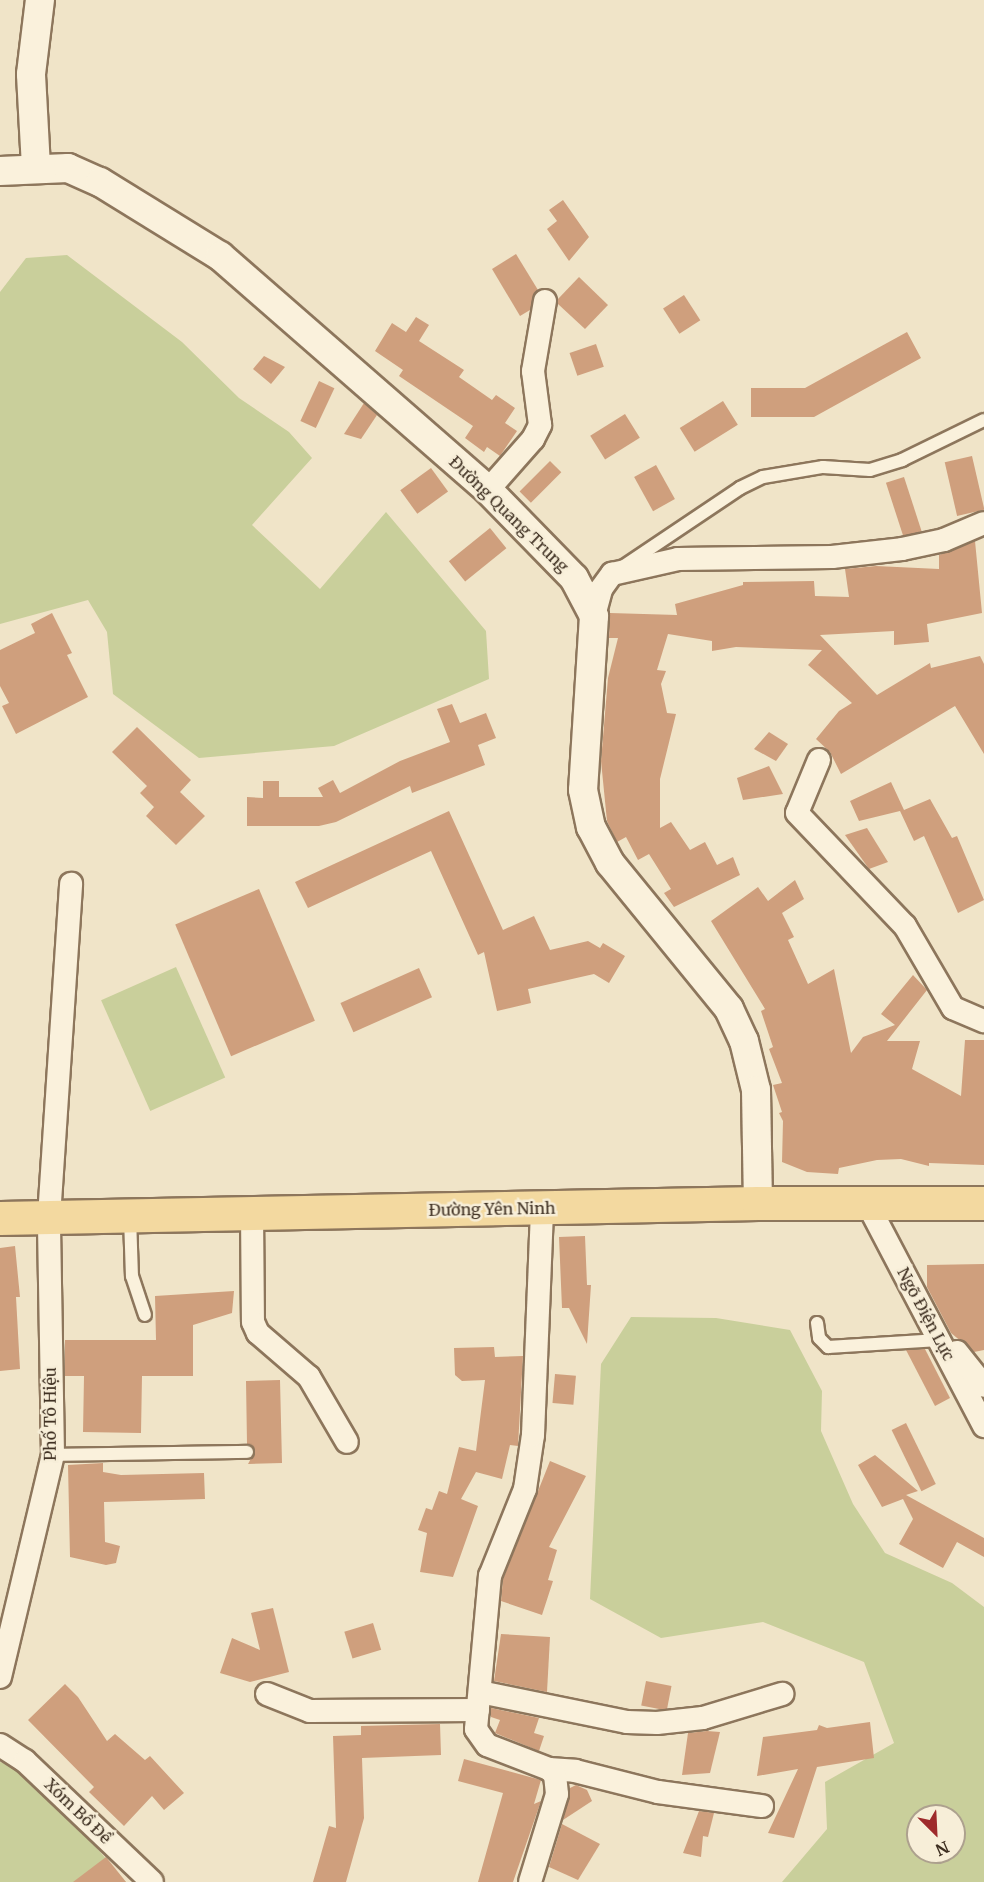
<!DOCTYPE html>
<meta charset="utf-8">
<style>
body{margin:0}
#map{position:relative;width:984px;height:1882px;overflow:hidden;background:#f0e4c8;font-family:Merriweather,serif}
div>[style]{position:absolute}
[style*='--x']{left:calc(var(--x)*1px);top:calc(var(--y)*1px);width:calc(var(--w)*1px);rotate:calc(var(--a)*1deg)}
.green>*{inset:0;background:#c9cf9b;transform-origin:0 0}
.building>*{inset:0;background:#cf9f7d;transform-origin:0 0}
.roads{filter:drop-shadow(2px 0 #8d765c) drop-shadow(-2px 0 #8d765c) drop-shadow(0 2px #8d765c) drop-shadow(0 -2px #8d765c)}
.service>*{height:12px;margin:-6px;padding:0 6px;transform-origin:6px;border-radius:6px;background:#faf1dc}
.minor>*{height:22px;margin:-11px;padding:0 11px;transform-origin:11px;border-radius:11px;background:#faf1dc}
.tertiary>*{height:28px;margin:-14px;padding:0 14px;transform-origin:14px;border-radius:14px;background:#faf1dc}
.primary>*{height:33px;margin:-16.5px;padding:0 16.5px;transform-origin:16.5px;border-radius:16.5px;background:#f3d9a0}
span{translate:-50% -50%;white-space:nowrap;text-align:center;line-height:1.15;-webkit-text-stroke:5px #f7eed8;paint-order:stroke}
.street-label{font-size:16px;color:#3d2e20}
.north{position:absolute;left:906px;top:1804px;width:60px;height:60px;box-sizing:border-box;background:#f7eed8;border:2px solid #ada18e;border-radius:50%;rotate:156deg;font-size:16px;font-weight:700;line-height:24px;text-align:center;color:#3d2e20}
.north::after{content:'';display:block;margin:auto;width:21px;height:27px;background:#9e2a2b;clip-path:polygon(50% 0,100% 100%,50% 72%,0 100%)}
</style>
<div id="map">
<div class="green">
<div style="clip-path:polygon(67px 255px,182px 342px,239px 398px,289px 432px,312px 458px,252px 525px,320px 589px,386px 512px,486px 631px,489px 679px,334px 746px,199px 758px,113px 694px,107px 632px,88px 600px,0 624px,0 292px,26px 258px)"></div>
<div style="left:176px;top:967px;width:121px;height:82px;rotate:66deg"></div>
<div style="clip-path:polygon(evenodd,631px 1317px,716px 1318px,790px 1330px,822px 1391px,821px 1431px,853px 1504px,885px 1553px,952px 1583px,984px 1607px,984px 1882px,782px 1882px,827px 1829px,825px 1782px,894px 1743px,864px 1662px,763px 1622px,661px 1638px,590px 1599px,601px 1364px,631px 1317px,918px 1816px,954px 1816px,954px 1852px,918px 1852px,918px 1816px)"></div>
<div style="clip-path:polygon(0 1762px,21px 1769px,58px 1803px,126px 1882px,0 1882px)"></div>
</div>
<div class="building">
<div style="clip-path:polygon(563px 200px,589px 237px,569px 261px,547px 229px,557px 221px,549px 210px)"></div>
<div style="clip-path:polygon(516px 254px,538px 290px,530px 310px,520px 316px,492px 269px)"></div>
<div style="clip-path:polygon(579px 277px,608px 305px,585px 329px,558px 304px,558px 299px)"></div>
<div style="left:684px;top:295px;width:30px;height:25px;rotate:57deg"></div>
<div style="clip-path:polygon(416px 317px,429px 325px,419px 341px,464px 370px,459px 377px,492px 400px,496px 395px,515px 408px,505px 423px,517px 431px,500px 456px,487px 447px,484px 452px,465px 438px,473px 426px,399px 376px,403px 370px,375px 351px,392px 323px,406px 332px)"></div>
<div style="clip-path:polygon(907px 332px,921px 358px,814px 417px,751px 417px,751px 388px,805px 388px)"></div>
<div style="left:596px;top:344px;width:24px;height:28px;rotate:71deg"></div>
<div style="clip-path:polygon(264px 356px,285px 367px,271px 384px,253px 369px)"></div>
<div style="left:319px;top:381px;width:17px;height:44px;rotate:25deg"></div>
<div style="left:723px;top:401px;width:28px;height:51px;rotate:58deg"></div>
<div style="clip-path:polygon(364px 403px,377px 415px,361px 439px,344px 434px)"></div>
<div style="left:625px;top:414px;width:28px;height:41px;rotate:58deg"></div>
<div style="left:972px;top:456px;width:55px;height:28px;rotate:77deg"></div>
<div style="left:550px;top:461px;width:16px;height:43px;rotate:45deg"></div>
<div style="left:656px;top:465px;width:39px;height:25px;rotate:61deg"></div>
<div style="left:431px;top:468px;width:29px;height:38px;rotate:54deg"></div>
<div style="left:904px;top:477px;width:57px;height:19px;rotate:72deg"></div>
<div style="left:490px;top:528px;width:26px;height:53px;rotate:51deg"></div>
<div style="clip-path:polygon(975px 541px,982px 613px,927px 624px,929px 642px,894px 645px,894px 631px,820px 635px,877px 695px,930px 663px,931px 668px,980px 656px,984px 664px,984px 754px,955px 706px,841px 774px,830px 752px,816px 739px,839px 711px,852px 703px,808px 665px,822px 650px,736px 647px,712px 651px,712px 641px,668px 634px,657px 670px,666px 671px,661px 684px,667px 713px,676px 714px,660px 779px,660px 828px,671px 822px,690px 850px,705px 842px,717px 865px,733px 857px,740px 875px,674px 907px,664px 893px,671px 889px,649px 854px,638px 860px,626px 837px,617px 842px,607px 821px,601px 761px,608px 678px,618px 638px,609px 638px,610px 613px,677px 615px,675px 604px,743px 585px,743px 582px,814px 581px,815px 596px,849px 597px,845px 569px,876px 566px,939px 569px,939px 555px)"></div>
<div style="clip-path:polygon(52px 613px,72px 653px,67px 655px,88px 697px,16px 734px,2px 706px,9px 703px,0 686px,0 650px,35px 633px,31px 624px)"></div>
<div style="clip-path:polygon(452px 704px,460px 723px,486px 713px,496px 738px,478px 745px,485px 765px,412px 793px,410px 786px,336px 822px,319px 826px,247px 826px,247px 797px,263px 798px,263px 781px,279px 781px,279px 797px,323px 797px,318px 788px,333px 780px,340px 793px,400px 761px,450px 742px,437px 709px)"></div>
<div style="clip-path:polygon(137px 727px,191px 780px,180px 792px,205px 816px,176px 845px,146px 816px,154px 807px,140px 793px,147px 786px,112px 752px)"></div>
<div style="clip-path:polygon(769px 732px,788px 744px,776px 761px,754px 749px)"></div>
<div style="clip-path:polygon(769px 766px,783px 794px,743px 800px,737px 778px)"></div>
<div style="clip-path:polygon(891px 782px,904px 810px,930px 799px,952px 838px,957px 836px,984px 900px,958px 913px,924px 836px,914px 841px,900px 811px,859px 821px,850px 801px)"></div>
<div style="clip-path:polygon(449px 811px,503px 930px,534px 916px,550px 950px,588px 941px,600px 948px,603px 943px,625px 956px,609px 983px,594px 974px,528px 989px,531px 1003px,497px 1011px,484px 952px,478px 955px,431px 851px,308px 908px,295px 882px)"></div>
<div style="clip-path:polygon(867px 828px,888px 862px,869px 869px,845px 835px)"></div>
<div style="clip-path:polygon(795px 880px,804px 899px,782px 913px,794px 937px,788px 940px,808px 984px,834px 969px,851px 1053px,863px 1037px,895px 1025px,881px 1014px,913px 975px,927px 990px,887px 1041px,920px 1041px,912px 1069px,961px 1096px,965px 1040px,984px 1040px,984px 1165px,929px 1163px,929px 1166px,901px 1159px,877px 1160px,839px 1168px,838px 1174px,807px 1172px,782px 1162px,783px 1121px,779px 1113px,782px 1112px,773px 1085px,782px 1083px,769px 1049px,773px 1047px,761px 1011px,765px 1009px,711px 921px,758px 887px,768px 901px)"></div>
<div style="left:259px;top:889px;width:143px;height:91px;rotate:67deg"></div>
<div style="left:419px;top:968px;width:32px;height:86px;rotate:66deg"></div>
<div style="clip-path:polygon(585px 1236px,587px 1285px,591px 1285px,587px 1344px,569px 1308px,562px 1308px,559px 1237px)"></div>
<div style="clip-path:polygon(15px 1246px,20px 1297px,16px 1297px,20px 1369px,0 1371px,0 1248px)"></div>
<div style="clip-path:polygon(984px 1264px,984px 1350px,974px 1352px,951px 1333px,927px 1287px,927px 1265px)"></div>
<div style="clip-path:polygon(234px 1291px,232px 1313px,193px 1325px,193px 1376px,142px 1376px,141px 1433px,83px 1432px,84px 1376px,65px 1376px,65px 1340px,156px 1340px,155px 1296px)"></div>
<div style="clip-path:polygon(494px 1347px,495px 1357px,523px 1356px,518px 1446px,510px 1445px,502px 1479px,476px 1472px,461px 1499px,478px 1506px,453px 1577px,420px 1572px,427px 1533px,418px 1530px,426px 1508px,432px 1510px,439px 1491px,447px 1494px,459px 1447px,476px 1451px,485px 1380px,462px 1381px,455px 1375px,454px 1348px)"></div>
<div style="clip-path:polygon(925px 1349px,950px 1398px,935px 1406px,906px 1350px)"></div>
<div style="left:555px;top:1374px;width:21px;height:29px;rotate:5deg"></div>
<div style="clip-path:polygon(280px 1380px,282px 1463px,248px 1464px,255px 1451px,247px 1444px,246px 1381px)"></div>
<div style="left:906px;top:1423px;width:68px;height:16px;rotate:64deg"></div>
<div style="clip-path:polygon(875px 1455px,918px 1491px,906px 1495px,984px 1538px,984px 1557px,957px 1542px,943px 1568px,899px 1544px,913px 1519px,903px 1499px,882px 1507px,858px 1465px)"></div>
<div style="clip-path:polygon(550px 1461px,586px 1476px,549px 1547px,557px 1550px,548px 1580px,553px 1581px,542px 1615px,501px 1601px,503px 1579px)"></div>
<div style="clip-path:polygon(103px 1463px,103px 1472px,121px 1475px,204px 1473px,205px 1499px,104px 1502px,105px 1542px,120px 1546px,116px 1563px,106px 1565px,70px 1557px,68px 1465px)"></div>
<div style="clip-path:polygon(273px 1608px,289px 1672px,250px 1682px,220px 1673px,232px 1638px,260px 1650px,251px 1613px)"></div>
<div style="left:373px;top:1623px;width:28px;height:30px;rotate:73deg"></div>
<div style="clip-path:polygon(501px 1634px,550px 1637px,547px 1692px,494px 1681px)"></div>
<div style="left:646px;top:1681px;width:26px;height:25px;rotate:11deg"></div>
<div style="clip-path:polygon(65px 1684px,78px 1697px,107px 1741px,115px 1734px,145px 1760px,150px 1756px,184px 1793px,164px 1810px,152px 1796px,124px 1826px,89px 1792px,94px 1787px,28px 1720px)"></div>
<div style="clip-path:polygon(491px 1708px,539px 1718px,534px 1733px,544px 1736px,539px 1751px,495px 1733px,500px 1720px,491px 1717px)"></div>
<div style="clip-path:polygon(870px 1722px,874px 1758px,817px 1767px,794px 1838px,768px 1833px,798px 1769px,757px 1776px,763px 1737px,817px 1730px,819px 1725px,827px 1728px)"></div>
<div style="clip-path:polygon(440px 1724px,441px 1755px,362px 1758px,364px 1818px,346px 1882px,313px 1882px,329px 1826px,336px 1828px,333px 1736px,361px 1735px,361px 1726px)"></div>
<div style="clip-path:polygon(707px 1731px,720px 1732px,710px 1773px,682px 1775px,688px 1733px)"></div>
<div style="clip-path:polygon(464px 1759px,541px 1780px,534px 1804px,541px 1801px,513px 1882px,478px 1882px,503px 1793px,458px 1781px)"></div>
<div style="clip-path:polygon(576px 1785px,587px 1790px,592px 1801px,563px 1820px,570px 1788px)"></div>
<div style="clip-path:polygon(699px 1811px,714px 1813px,708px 1837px,703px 1836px,701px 1857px,683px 1853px)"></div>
<div style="clip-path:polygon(562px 1824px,600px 1844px,578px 1880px,549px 1867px)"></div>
<div style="clip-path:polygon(106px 1857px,126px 1882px,73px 1882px)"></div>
</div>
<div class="roads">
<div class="service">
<div style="--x:624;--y:566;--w:140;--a:-33.9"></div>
<div style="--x:740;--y:488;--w:25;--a:-26"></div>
<div style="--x:763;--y:477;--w:61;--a:-9.5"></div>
<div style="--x:823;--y:467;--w:47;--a:3.7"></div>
<div style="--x:870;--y:470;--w:34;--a:-17"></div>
<div style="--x:902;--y:460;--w:91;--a:-26"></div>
<div style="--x:130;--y:1217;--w:59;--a:88.1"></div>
<div style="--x:132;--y:1276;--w:41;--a:71.6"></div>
<div style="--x:817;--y:1323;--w:15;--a:82"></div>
<div style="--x:819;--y:1338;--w:13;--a:45"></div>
<div style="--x:828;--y:1347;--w:111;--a:-3.6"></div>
<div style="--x:53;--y:1455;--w:194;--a:-0.9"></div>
</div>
<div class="minor">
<div style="--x:488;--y:490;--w:68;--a:-48.6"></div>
<div style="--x:533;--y:439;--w:16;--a:-63"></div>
<div style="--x:540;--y:425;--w:54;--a:-97.4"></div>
<div style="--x:533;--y:371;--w:71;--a:-80.3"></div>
<div style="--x:594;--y:616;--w:28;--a:-75"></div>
<div style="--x:601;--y:589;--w:19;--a:-54"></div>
<div style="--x:612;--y:574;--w:68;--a:-12.8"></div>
<div style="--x:678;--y:559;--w:154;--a:-0.7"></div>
<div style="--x:832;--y:557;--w:70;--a:-6.5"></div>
<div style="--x:902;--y:549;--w:43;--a:-12.1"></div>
<div style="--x:944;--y:540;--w:43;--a:-23"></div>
<div style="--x:819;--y:760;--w:57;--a:112.5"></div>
<div style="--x:797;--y:813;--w:156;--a:46.3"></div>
<div style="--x:905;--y:926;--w:95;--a:59.7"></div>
<div style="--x:953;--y:1008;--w:34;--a:23"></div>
<div style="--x:867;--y:1203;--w:252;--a:62.3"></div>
<div style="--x:252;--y:1212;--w:110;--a:89.5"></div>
<div style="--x:253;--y:1322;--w:12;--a:66"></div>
<div style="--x:258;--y:1333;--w:67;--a:40.8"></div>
<div style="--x:309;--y:1377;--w:75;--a:59.7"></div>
<div style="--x:957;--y:1352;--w:43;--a:51.5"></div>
<div style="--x:0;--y:1677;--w:228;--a:-76.6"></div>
<div style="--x:53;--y:1455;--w:238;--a:-91"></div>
<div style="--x:49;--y:1217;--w:334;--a:-86.2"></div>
<div style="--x:480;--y:1692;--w:150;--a:11.5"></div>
<div style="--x:627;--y:1722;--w:30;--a:2"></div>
<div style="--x:657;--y:1723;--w:46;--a:-6.2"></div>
<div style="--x:703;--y:1718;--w:83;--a:-16.9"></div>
<div style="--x:267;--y:1694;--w:46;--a:21.6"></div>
<div style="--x:310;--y:1711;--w:168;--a:-0.3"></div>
<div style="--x:0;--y:1745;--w:30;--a:33"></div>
<div style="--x:25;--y:1761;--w:175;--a:43.6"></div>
<div style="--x:549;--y:1769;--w:26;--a:4"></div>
<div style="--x:575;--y:1771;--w:86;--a:14.2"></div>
<div style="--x:658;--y:1792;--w:105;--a:7.7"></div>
<div style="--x:530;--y:1882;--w:92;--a:-72.9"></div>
<div style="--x:557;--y:1794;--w:19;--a:-96"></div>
<div style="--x:555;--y:1775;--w:8;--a:-135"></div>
<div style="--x:549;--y:1769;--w:66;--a:-158.8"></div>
<div style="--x:487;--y:1745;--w:19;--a:-125"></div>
<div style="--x:476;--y:1729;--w:154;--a:-84.8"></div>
<div style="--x:490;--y:1576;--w:94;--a:-68.1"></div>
<div style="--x:525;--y:1489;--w:55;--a:-81.6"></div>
<div style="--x:533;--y:1435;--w:227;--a:-87.7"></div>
</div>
<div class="tertiary">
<div style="--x:36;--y:167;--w:93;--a:-93.1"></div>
<div style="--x:31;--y:74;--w:75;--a:-83.1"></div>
<div style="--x:0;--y:171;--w:68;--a:-2.5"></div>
<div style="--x:68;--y:168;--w:35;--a:24"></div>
<div style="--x:100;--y:182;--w:141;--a:31.7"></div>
<div style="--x:220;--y:256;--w:356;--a:41.1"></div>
<div style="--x:488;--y:490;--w:123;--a:45.7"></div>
<div style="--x:574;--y:578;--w:43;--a:62.2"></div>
<div style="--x:594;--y:616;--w:174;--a:93.6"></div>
<div style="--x:583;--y:790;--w:38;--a:78"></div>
<div style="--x:591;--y:827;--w:41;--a:62.2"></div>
<div style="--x:610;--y:863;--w:188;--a:50.8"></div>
<div style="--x:729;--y:1009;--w:35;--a:65"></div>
<div style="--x:744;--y:1041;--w:50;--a:76.2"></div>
<div style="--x:756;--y:1090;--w:113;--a:89"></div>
</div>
<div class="primary">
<div style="--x:0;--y:1218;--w:758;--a:-1.13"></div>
<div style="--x:758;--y:1203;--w:226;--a:0"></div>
</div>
</div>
<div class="street-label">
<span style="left:509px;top:514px;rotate:44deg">Đường Quang Trung</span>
<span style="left:492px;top:1209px;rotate:-1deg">Đường Yên Ninh</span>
<span style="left:926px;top:1314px;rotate:62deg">Ngõ Điện Lực</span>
<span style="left:50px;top:1414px;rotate:-90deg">Phố Tô Hiệu</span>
<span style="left:78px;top:1811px;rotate:44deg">Xóm Bồ Đề</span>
</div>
<div class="north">N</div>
</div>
